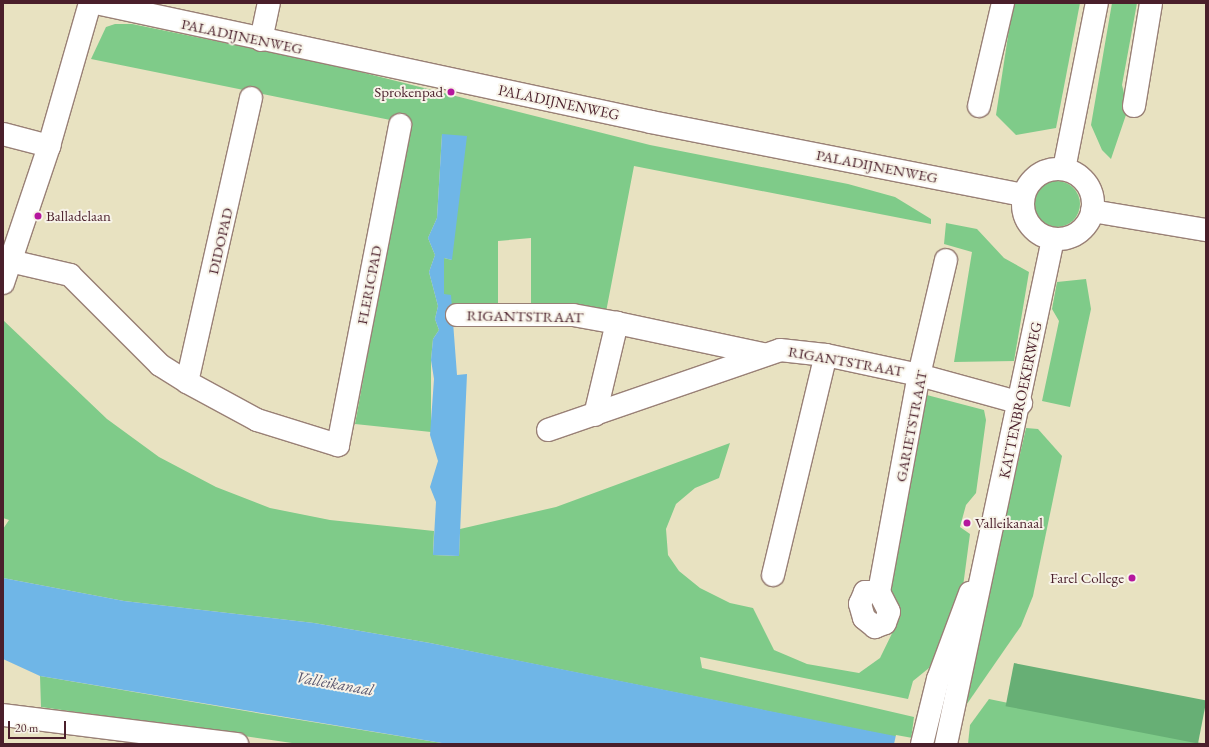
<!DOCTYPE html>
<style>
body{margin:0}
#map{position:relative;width:1209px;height:747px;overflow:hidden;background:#e8e2c1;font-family:"EB Garamond",serif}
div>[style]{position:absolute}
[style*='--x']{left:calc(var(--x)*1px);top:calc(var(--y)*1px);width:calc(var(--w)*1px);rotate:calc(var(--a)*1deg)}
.green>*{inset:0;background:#7fcb89}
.round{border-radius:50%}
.forest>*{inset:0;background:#67af75;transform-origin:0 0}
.water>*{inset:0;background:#6fb6e7}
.pier>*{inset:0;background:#e8e2c1}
.roads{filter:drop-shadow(1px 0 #998076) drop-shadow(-1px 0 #998076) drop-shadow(0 1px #998076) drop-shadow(0 -1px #998076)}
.minor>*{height:22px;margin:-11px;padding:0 11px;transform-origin:11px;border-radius:11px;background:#fff}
.minor>.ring{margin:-11px;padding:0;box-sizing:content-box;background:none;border:22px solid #fff;border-radius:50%}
.major>*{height:22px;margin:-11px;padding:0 11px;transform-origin:11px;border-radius:11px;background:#fff}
.dots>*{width:11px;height:11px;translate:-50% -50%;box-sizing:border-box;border:2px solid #f7f3e8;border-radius:50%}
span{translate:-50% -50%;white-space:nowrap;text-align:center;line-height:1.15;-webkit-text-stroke:4px #f7f3e8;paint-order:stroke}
.street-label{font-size:15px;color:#4a1f2b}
.poi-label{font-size:15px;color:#4a1f2b}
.right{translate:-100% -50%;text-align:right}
.left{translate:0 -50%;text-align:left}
.water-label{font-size:16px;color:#57546d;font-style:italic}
.frame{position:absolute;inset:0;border:4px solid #4a1f2b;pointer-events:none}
.scale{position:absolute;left:8px;top:721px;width:58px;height:18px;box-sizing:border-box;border:2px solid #4a1f2b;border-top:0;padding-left:5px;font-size:12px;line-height:14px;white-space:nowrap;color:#4a1f2b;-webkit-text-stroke:3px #f7f3e8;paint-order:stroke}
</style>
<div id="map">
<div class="green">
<div style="clip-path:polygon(1013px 3px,1080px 3px,1056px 128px,1016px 135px,996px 115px)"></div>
<div style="clip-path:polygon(1112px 3px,1137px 3px,1122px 85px,1128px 109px,1111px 159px,1102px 150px,1091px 125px)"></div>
<div style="clip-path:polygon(115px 24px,132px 24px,329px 64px,650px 145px,848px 184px,895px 197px,931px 219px,931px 224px,634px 166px,606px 312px,531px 309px,531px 238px,498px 241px,498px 311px,452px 309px,444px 294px,444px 258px,452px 260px,442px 134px,437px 218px,428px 238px,435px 255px,429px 272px,438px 306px,435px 319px,439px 330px,433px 339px,431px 360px,431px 432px,355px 424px,410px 124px,91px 59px,106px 27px)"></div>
<div class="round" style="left:1034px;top:181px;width:46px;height:46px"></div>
<div style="clip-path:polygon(946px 223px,977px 229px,1004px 258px,1029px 272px,1014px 361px,954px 362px,972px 252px,944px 244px)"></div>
<div style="clip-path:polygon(1086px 279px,1091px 309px,1070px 407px,1042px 401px,1059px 321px,1052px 309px,1057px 282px)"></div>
<div style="clip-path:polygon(3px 320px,107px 419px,159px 457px,216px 487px,270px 508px,330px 520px,434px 531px,433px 555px,459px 556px,460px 529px,556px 507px,730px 443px,719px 478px,695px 488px,676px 504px,666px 529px,668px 555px,679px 571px,700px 588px,730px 603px,753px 608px,774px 650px,807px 664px,859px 673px,880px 658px,901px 615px,889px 588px,923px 394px,984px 410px,986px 420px,976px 493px,966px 505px,960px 527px,970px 534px,962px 594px,929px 668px,913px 681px,908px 699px,700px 657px,702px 668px,914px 717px,911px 740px,430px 643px,314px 623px,124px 601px,3px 578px,3px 529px,9px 520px,3px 518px)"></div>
<div style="clip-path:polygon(1026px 428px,1038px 429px,1062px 456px,1033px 596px,1021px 626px,960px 714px)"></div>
<div style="clip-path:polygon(40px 676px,263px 714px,448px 744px,299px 744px,41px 707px)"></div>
<div style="clip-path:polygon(989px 699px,1206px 744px,968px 744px,970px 725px)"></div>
</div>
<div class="forest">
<div style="left:1014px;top:663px;width:196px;height:44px;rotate:11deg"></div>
</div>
<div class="water">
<div style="clip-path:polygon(442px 134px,467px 136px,452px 260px,444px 258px,444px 294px,451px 295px,457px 375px,467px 374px,459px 556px,433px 555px,436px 502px,430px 487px,438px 461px,430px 435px,434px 379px,431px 360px,433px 339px,439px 330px,435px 319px,438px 306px,429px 272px,435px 255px,428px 238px,437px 218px)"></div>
<div style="clip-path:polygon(3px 578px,124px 601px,314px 623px,430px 643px,935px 744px,448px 744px,40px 676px,3px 659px)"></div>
</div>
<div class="pier">
<div style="clip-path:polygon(896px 735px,935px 742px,937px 744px,894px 744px)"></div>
</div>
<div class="roads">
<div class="minor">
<div style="--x:96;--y:3;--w:568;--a:12.1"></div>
<div style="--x:651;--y:122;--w:379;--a:11.1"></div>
<div style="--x:261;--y:40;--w:38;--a:-78"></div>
<div style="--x:979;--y:106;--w:106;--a:-76.9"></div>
<div style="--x:1134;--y:106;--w:104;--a:-80.6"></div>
<div style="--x:3;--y:134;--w:48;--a:14.6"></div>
<div style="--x:1064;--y:169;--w:169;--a:-78.8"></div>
<div class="ring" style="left:1023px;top:169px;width:48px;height:48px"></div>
<div style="--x:1092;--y:211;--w:116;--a:9.5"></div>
<div style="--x:10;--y:261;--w:62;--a:13.1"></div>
<div style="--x:70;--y:275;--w:127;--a:45"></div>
<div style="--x:160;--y:365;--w:32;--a:32"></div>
<div style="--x:187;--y:382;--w:80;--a:28.5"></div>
<div style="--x:257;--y:420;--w:85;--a:17.2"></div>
<div style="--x:338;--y:445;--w:326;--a:-79"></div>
<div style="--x:3;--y:283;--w:145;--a:-71.4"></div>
<div style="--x:49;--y:146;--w:149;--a:-74"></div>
<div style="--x:457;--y:315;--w:116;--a:0"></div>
<div style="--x:573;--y:315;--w:45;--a:10.3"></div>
<div style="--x:187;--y:382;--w:291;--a:-77.3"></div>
<div style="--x:595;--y:415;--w:95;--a:-76.6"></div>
<div style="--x:617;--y:323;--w:149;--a:12"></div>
<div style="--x:548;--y:430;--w:245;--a:-19"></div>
<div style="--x:780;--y:350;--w:46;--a:6.2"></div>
<div style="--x:826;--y:355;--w:95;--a:12.1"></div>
<div style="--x:919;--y:375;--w:106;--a:15.4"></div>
<div style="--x:773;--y:575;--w:226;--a:-76.5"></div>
<div style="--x:879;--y:592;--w:22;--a:63"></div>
<div style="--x:889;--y:612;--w:12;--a:110"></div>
<div style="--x:885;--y:623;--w:11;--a:158"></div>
<div style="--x:875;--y:627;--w:14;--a:-141"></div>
<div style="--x:864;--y:618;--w:15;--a:-106"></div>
<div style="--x:860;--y:604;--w:13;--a:-67"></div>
<div style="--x:865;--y:592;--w:14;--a:0"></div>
<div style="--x:879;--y:592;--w:221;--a:-79.6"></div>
<div style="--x:919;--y:375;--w:118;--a:-76.8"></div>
<div style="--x:922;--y:744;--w:67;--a:-76.2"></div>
<div style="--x:938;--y:679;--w:92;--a:-69.6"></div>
<div style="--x:946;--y:744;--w:516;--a:-78.04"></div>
</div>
<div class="major">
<div style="--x:3;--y:715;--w:236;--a:7.1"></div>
</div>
</div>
<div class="dots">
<div style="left:451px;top:92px;background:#b5179e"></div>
<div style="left:38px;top:216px;background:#b5179e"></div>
<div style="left:967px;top:523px;background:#b5179e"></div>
<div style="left:1132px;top:578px;background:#b5179e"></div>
</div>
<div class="street-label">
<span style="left:242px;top:36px;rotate:12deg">PALADIJNENWEG</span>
<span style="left:559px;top:102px;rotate:12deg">PALADIJNENWEG</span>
<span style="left:877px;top:166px;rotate:11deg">PALADIJNENWEG</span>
<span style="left:220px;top:241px;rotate:-77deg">DIDOPAD</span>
<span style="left:369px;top:285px;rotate:-79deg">FLERICPAD</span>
<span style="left:525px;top:316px;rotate:1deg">RIGANTSTRAAT</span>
<span style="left:846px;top:361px;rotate:10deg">RIGANTSTRAAT</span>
<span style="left:1020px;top:400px;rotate:-78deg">KATTENBROEKERWEG</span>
<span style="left:911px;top:426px;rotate:-79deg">GARIETSTRAAT</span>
</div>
<div class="poi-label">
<span class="right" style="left:443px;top:92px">Sprokenpad</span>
<span class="left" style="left:46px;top:216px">Balladelaan</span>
<span class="left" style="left:975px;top:523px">Valleikanaal</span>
<span class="right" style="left:1124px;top:578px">Farel College</span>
</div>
<div class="water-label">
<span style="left:335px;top:684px;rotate:10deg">Valleikanaal</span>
</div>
<div class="frame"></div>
<div class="scale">20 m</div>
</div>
